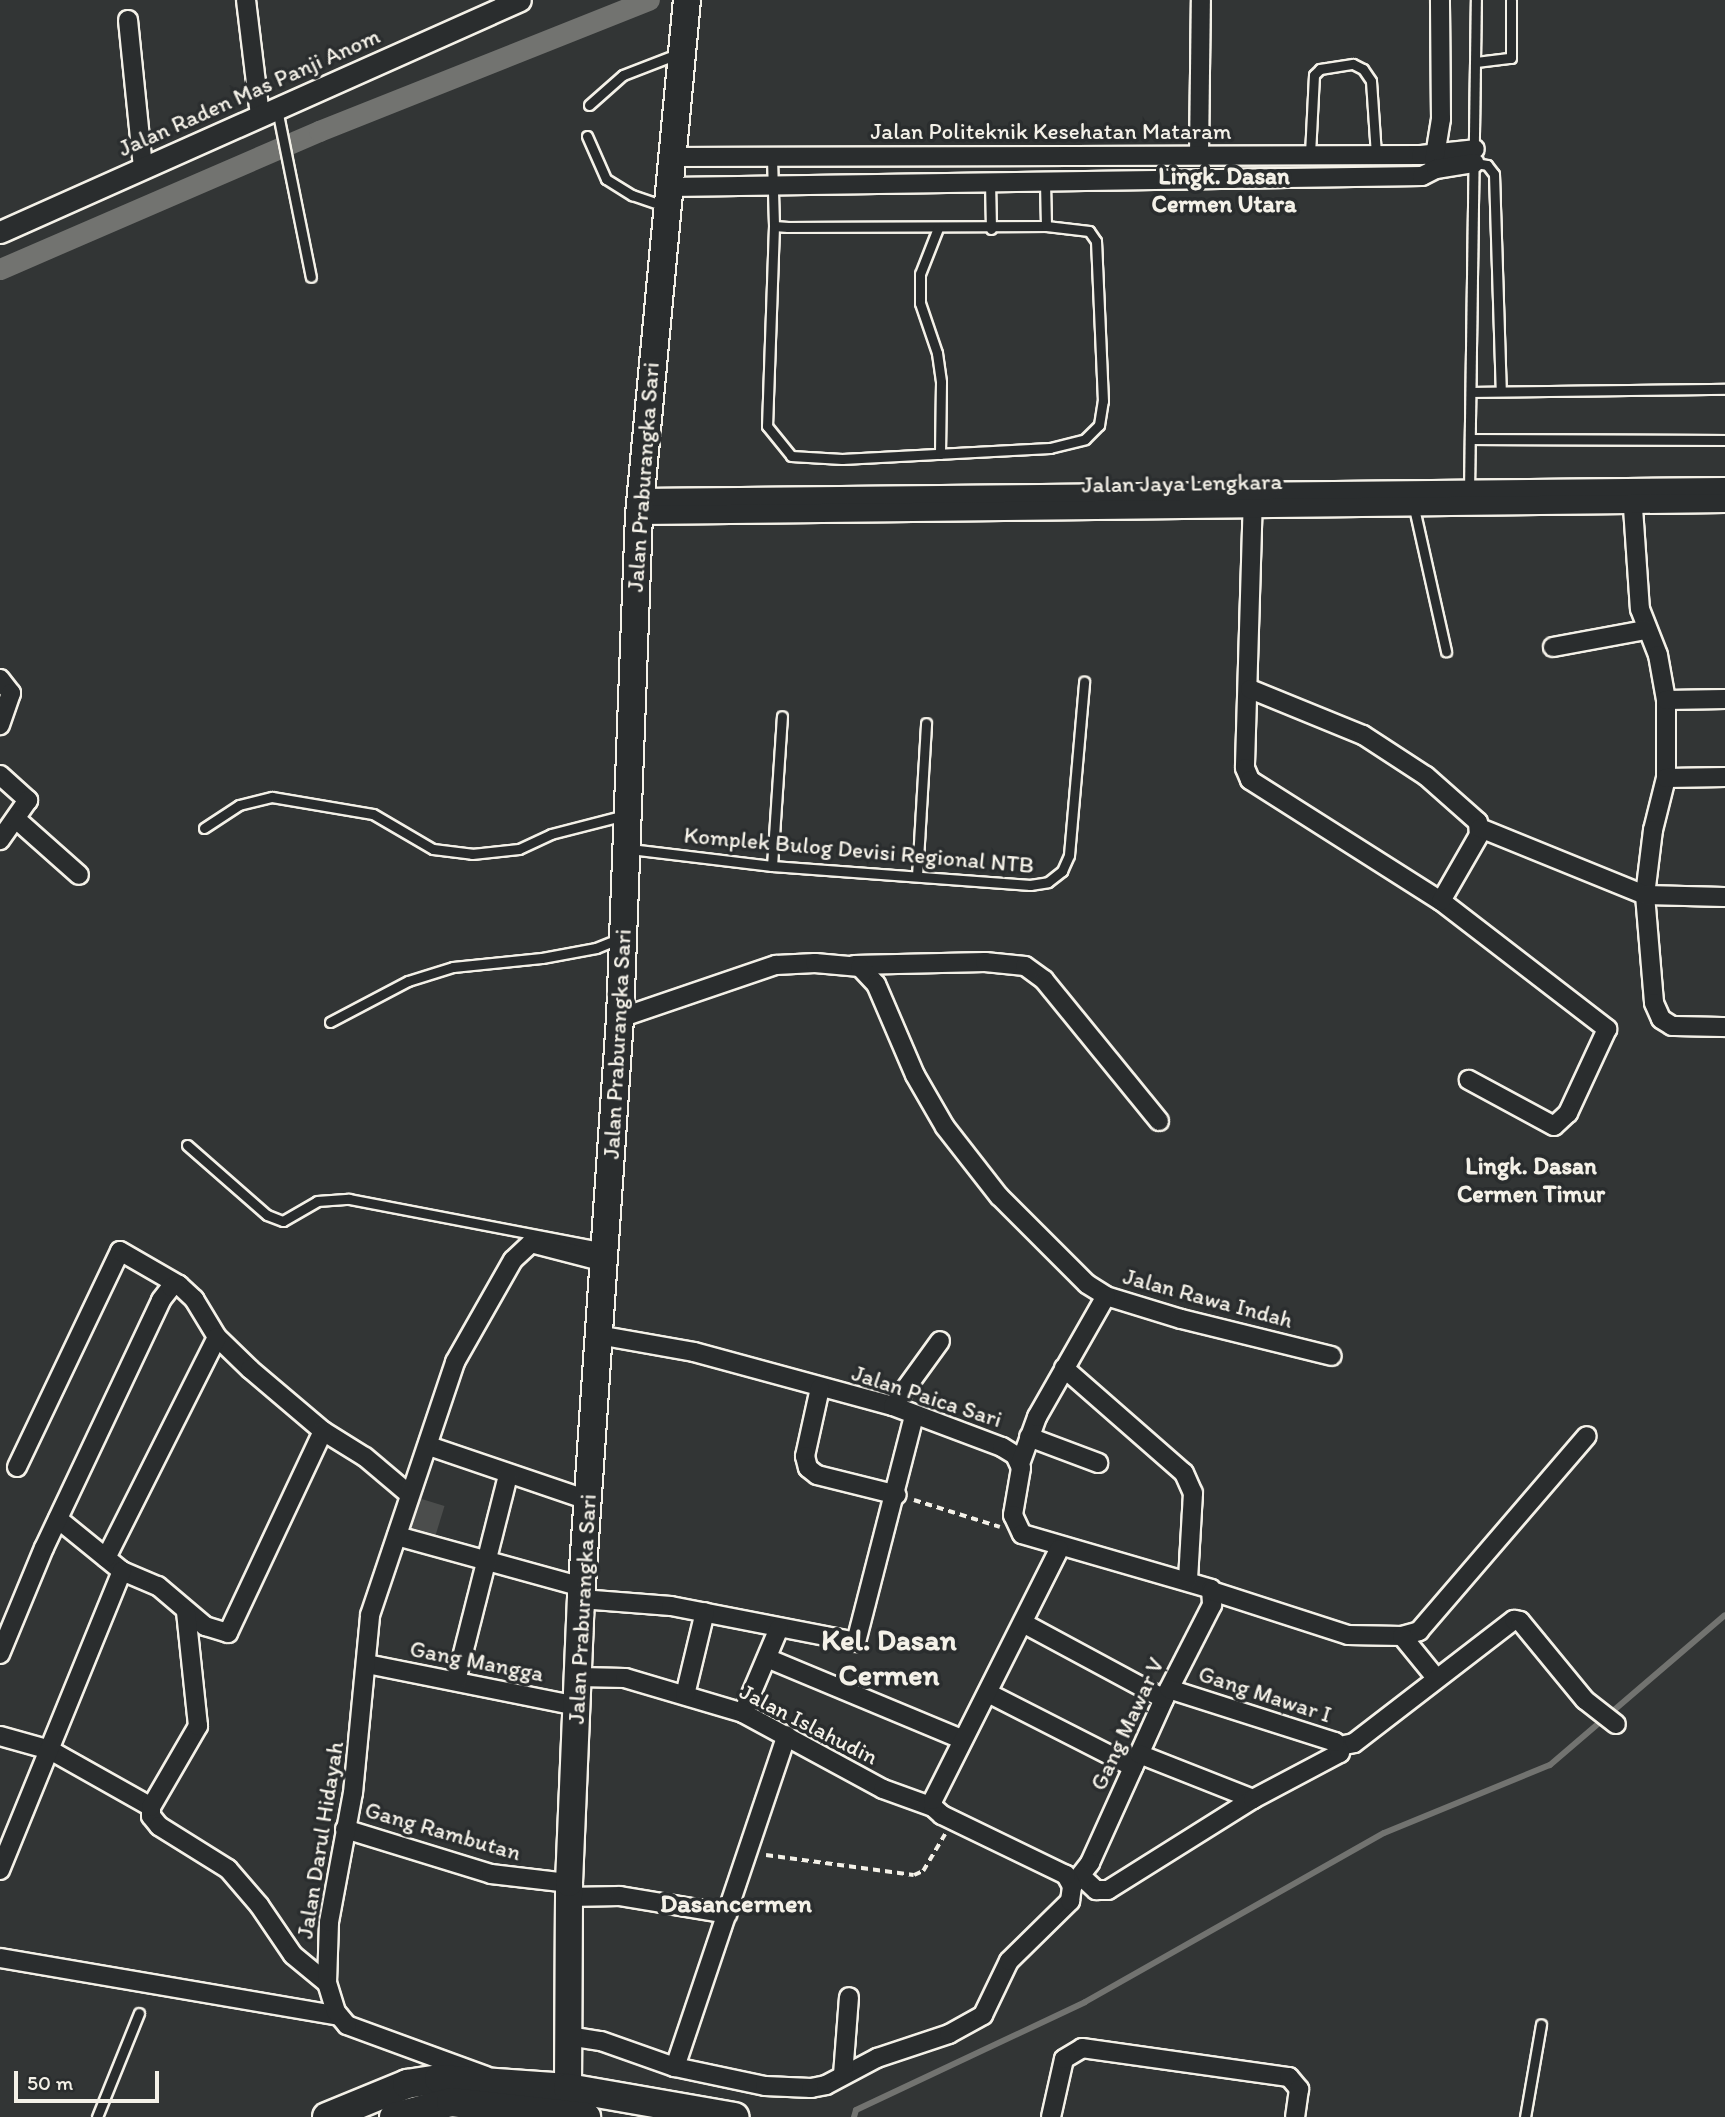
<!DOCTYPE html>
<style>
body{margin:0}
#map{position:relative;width:1725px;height:2117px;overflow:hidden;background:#323535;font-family:Itim,sans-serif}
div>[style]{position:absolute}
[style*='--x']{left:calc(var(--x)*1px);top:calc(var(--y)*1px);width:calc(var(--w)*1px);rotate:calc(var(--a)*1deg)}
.green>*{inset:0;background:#4b4d4c;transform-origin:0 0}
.stream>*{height:6px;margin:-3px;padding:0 3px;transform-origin:3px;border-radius:3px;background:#727370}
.canal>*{height:21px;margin:-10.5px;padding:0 10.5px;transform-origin:10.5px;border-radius:10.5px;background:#727370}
.path>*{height:3.5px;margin-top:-1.75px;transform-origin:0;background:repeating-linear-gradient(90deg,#f4f1e8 0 7px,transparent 0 12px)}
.roads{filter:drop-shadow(2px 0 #f4f1e8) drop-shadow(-2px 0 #f4f1e8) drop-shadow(0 2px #f4f1e8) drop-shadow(0 -2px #f4f1e8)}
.service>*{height:9px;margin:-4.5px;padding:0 4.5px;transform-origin:4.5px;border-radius:4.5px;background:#2a2d2e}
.minor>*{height:18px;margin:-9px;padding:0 9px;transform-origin:9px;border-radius:9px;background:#2a2d2e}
.tertiary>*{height:21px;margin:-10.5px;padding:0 10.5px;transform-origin:10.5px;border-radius:10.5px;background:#2a2d2e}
.primary>*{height:26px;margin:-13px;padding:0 13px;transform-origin:13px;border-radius:13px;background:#2a2d2e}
.trunk>*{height:28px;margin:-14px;padding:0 14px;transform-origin:14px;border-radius:14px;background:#2a2d2e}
span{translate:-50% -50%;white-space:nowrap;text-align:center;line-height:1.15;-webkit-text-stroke:7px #2a2d2e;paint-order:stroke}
.street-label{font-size:23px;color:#f4f1e8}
.neighbourhood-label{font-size:24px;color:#f4f1e8;font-weight:700}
.quarter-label{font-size:26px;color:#f4f1e8;font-weight:700}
.district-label{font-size:30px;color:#f4f1e8;font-weight:700}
.scale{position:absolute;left:14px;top:2071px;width:145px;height:32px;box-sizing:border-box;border:4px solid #f4f1e8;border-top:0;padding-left:9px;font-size:21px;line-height:24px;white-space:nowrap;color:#f4f1e8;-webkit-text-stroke:5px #2a2d2e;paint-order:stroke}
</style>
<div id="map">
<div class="green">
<div style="left:412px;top:1496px;width:34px;height:40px;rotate:17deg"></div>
</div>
<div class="stream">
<div style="--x:854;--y:2117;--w:7;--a:-74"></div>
<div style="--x:856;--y:2110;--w:253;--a:-25.2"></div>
<div style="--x:1085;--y:2002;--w:343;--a:-29.5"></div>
<div style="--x:1384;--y:1833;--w:179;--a:-22.3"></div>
<div style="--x:1550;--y:1765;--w:230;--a:-40.6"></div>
</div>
<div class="canal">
<div style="--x:0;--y:269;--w:348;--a:-23.4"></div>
<div style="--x:319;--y:131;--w:355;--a:-21.7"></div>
</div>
<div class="path">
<div style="--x:914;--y:1500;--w:90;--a:17.4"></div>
<div style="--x:766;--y:1855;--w:149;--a:7.7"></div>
<div style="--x:914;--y:1875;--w:10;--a:-24"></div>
<div style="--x:923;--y:1871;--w:43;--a:-59.3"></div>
</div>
<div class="roads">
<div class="service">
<div style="--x:1476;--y:62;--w:35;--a:-7"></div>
<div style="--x:1511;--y:58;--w:58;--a:-90"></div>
<div style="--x:589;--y:105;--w:45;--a:-41.4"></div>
<div style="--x:623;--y:75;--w:61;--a:-21.1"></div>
<div style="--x:277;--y:109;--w:171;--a:78.6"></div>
<div style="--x:587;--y:136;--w:47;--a:66.2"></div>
<div style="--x:606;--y:179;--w:31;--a:32"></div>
<div style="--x:632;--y:195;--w:34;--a:19"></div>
<div style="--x:1310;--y:154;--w:79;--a:-87.1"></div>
<div style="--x:1314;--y:75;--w:8;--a:-45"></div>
<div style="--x:1320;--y:69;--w:33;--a:-9"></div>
<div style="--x:1353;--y:64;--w:11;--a:27"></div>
<div style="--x:1363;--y:69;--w:14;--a:56"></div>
<div style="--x:1371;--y:81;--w:73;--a:86.1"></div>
<div style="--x:772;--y:158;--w:68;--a:88.3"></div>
<div style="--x:774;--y:226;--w:14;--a:4"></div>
<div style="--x:788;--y:227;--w:258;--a:-0.2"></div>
<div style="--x:1046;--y:226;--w:45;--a:-91.3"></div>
<div style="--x:1475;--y:163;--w:12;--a:9"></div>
<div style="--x:1487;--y:165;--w:11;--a:52"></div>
<div style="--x:1494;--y:174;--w:217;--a:88.2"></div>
<div style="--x:990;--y:181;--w:48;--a:88.8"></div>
<div style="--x:774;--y:226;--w:200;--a:92"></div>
<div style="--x:767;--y:426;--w:38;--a:51"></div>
<div style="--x:791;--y:456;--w:51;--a:3.4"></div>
<div style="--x:842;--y:459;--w:208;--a:-3"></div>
<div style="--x:1050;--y:448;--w:36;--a:-14"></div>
<div style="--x:1085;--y:439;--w:20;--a:-45"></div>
<div style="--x:1099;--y:425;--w:24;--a:-81"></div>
<div style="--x:1103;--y:401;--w:160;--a:-92.5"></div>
<div style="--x:1096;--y:241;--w:12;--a:-125"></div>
<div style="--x:1089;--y:231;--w:43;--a:-173.4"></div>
<div style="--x:938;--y:228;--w:49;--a:111.4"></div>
<div style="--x:920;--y:274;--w:29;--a:90"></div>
<div style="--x:920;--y:303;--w:53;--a:71.2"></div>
<div style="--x:937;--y:353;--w:29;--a:82"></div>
<div style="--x:941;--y:382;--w:72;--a:90.8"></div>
<div style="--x:1473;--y:392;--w:252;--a:-0.7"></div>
<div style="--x:1471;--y:439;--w:254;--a:0.2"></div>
<div style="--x:1469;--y:492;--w:492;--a:-89.2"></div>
<div style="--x:1414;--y:508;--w:147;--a:77.4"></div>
<div style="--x:204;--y:828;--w:42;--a:-33.3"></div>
<div style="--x:239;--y:805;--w:34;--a:-14"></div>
<div style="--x:272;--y:797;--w:102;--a:9.6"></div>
<div style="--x:373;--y:814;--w:69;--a:30.3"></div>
<div style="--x:433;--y:849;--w:39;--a:7"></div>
<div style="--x:472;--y:854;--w:47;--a:-6.1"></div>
<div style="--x:519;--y:849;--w:35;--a:-25"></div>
<div style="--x:551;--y:834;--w:76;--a:-14.4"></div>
<div style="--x:630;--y:849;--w:143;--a:6.8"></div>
<div style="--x:772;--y:866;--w:259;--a:4.2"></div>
<div style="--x:1030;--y:885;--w:18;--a:-9"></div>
<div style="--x:1048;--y:882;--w:18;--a:-38"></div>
<div style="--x:1062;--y:871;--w:17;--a:-66"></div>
<div style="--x:1069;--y:855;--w:174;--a:-85"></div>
<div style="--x:772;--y:866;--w:150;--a:-86.2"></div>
<div style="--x:917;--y:876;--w:153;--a:-86.6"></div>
<div style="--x:330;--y:1022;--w:88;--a:-27.7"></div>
<div style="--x:408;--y:981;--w:47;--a:-17.3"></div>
<div style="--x:453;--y:967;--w:89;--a:-5.8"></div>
<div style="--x:542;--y:958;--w:55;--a:-10.5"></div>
<div style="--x:596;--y:948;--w:27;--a:-22"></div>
<div style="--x:187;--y:1145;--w:106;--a:41.2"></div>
<div style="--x:267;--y:1215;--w:17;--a:21"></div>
<div style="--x:283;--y:1221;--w:39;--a:-30"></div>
<div style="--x:317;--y:1201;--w:32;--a:-4"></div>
<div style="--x:349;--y:1199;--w:256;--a:10.8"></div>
<div style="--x:97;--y:2117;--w:112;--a:-68"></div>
<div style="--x:1525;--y:2117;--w:94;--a:-80.2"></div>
</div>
<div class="minor">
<div style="--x:246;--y:0;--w:116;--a:83.1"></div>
<div style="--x:128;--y:20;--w:148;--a:84.2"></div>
<div style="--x:1199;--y:154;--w:154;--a:-89.3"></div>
<div style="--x:670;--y:157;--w:751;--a:-0.15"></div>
<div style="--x:1421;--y:155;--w:54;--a:-6.3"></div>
<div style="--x:1434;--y:162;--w:44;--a:-80.8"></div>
<div style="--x:1441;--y:119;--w:119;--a:-90.5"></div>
<div style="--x:670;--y:187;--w:752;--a:-0.84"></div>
<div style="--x:1422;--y:176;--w:16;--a:-27"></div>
<div style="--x:1436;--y:169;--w:39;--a:-9"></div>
<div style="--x:1632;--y:493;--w:116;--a:86.1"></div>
<div style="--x:1640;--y:609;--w:49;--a:68.6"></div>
<div style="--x:1658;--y:655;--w:46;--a:79.9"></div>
<div style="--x:1666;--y:700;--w:78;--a:90"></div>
<div style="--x:1666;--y:778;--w:54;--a:104"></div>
<div style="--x:1653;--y:830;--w:65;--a:97"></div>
<div style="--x:1645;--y:895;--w:108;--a:85.2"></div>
<div style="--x:1654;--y:1003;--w:17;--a:66"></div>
<div style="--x:1661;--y:1019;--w:13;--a:32"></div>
<div style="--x:1672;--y:1026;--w:53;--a:1.1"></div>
<div style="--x:1253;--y:495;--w:273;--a:91.7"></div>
<div style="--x:1245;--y:768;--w:13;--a:67"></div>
<div style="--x:1250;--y:780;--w:226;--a:32.4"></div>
<div style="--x:1441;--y:901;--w:210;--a:37.6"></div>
<div style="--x:1607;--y:1029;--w:93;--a:114.9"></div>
<div style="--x:1568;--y:1113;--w:19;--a:137"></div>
<div style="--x:1554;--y:1126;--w:97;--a:-151.6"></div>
<div style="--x:640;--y:498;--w:1085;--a:-0.58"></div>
<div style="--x:639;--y:515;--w:1086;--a:-0.63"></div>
<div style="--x:1553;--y:647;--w:95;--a:-10.4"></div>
<div style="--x:0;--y:679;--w:18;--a:52"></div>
<div style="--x:11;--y:693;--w:34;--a:109"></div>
<div style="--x:1250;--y:689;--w:122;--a:22.2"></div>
<div style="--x:1363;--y:735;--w:75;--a:33.1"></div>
<div style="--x:1426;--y:776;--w:69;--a:41.5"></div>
<div style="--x:1478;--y:822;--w:13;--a:86"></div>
<div style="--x:1479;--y:835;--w:76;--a:119.9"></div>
<div style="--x:1666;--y:700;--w:59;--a:-1"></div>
<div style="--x:0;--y:775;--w:38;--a:42"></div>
<div style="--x:28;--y:800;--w:49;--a:125"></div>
<div style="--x:1666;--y:778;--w:59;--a:-1"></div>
<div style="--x:16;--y:819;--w:84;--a:41.6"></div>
<div style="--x:1480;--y:828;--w:178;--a:22.1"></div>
<div style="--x:1645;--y:895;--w:80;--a:1.4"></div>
<div style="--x:854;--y:965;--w:131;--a:-1.3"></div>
<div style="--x:985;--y:962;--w:40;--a:5.7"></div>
<div style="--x:1025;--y:966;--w:24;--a:36"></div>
<div style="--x:1044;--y:980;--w:182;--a:50.8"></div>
<div style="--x:620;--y:1018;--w:165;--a:-18.8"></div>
<div style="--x:776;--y:965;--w:39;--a:-3"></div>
<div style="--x:815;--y:963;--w:45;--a:5.1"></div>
<div style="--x:860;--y:967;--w:23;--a:47"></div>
<div style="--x:876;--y:984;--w:99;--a:66.8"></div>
<div style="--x:915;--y:1075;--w:60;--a:60"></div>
<div style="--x:945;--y:1127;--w:88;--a:52"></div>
<div style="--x:999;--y:1196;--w:124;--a:45"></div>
<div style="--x:1087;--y:1284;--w:22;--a:32"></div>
<div style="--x:1106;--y:1296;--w:78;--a:17"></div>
<div style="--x:1181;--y:1319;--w:155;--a:13.8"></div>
<div style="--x:598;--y:1335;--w:97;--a:10"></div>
<div style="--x:694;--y:1352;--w:206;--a:15.2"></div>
<div style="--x:893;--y:1406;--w:116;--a:20.6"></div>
<div style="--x:1002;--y:1447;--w:15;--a:32"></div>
<div style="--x:1015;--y:1455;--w:14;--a:65"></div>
<div style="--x:1021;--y:1468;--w:48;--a:99.7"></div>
<div style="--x:1013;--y:1515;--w:21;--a:65"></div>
<div style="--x:1022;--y:1534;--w:197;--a:16.2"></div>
<div style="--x:1211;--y:1589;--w:16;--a:86"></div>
<div style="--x:1212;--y:1605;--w:106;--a:117.1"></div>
<div style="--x:1164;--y:1699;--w:180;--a:114.3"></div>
<div style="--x:1090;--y:1863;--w:29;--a:128"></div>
<div style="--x:1064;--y:1368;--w:159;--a:41.2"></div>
<div style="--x:1184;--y:1473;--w:22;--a:66"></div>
<div style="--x:1193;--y:1493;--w:87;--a:93.3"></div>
<div style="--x:820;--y:1388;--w:70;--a:102.4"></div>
<div style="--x:805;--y:1456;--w:12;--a:76"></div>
<div style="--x:808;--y:1468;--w:11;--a:38"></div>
<div style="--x:817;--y:1475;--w:82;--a:14"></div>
<div style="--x:893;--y:1406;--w:80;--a:-54.1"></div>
<div style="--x:1029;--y:1437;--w:74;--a:20.6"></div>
<div style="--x:429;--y:1446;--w:168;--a:18.8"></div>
<div style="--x:1020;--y:1464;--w:50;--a:-70.1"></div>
<div style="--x:1037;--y:1417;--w:139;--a:-60.3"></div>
<div style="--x:17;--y:1467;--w:239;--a:-64.5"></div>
<div style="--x:120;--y:1251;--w:68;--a:30"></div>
<div style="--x:179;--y:1285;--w:21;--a:43"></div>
<div style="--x:194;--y:1299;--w:44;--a:58.8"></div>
<div style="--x:217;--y:1337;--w:46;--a:44.1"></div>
<div style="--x:250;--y:1369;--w:96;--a:40.3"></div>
<div style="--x:323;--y:1431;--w:49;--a:31.8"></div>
<div style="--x:365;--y:1457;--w:57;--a:40.1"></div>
<div style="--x:58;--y:1519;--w:82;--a:39.1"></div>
<div style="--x:122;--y:1571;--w:39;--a:23"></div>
<div style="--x:158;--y:1586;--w:62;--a:40.4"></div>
<div style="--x:205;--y:1626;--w:24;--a:17"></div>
<div style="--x:228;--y:1633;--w:223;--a:-64.8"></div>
<div style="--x:397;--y:1536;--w:192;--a:15.4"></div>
<div style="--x:106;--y:1558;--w:247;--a:-63.3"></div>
<div style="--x:1212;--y:1591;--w:143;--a:17.9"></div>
<div style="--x:1348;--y:1635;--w:54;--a:1.1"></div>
<div style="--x:1402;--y:1636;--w:18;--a:-16"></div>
<div style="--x:1419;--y:1631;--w:257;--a:-49.3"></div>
<div style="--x:581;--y:1599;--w:90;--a:4.4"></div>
<div style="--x:671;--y:1606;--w:188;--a:11"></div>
<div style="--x:856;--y:1642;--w:233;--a:-75.6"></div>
<div style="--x:1023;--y:1623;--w:160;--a:28.3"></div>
<div style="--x:1402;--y:1636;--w:55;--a:50.9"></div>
<div style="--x:0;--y:1654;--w:115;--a:-67.5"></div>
<div style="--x:44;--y:1548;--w:274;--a:-64.7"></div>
<div style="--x:161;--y:1300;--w:16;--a:-52"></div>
<div style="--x:171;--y:1287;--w:8;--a:-14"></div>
<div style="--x:769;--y:1659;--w:208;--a:22.6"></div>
<div style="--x:367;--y:1664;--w:215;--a:11.3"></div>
<div style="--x:579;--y:1677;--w:46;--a:1.2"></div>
<div style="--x:625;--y:1678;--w:123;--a:16.5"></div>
<div style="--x:743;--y:1713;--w:159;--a:28.5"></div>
<div style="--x:883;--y:1789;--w:53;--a:19.8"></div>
<div style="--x:456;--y:1681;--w:212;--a:-75.8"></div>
<div style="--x:988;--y:1693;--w:163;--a:27"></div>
<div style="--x:685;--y:1695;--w:85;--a:-76.5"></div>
<div style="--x:743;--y:1713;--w:92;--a:-67"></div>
<div style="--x:0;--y:1736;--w:52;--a:15.6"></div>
<div style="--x:50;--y:1750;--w:116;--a:29.4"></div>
<div style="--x:151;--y:1807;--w:9;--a:90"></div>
<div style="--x:151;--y:1816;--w:13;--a:51"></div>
<div style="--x:159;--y:1826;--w:81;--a:31.9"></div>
<div style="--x:228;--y:1869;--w:48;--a:49.3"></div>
<div style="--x:259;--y:1905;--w:60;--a:55.8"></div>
<div style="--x:293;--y:1955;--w:44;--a:39.5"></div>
<div style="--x:1340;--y:1746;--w:14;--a:-12"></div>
<div style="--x:1354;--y:1743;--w:202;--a:-37.6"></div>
<div style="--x:1514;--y:1620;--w:6;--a:9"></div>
<div style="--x:1520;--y:1621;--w:102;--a:50.6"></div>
<div style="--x:1585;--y:1700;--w:39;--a:38"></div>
<div style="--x:1139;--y:1754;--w:123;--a:21.5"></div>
<div style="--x:151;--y:1807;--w:94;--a:-59.9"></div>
<div style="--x:198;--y:1726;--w:115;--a:-96"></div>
<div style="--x:345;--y:1829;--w:153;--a:17.1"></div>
<div style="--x:491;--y:1874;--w:79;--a:6.6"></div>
<div style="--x:0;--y:1870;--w:323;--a:-67.8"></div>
<div style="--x:1081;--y:1876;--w:21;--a:43"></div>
<div style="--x:1096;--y:1890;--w:12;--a:0"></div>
<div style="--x:1108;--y:1890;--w:171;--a:-32.1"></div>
<div style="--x:1253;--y:1799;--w:98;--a:-27.9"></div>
<div style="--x:1340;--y:1753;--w:12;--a:-114"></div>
<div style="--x:1335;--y:1742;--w:174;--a:-162.3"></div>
<div style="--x:568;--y:1897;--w:52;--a:-1.1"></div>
<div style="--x:620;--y:1896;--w:109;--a:9.5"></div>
<div style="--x:0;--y:1958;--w:344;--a:9.7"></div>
<div style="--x:568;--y:2036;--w:33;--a:9"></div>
<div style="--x:601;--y:2041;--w:78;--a:19.4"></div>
<div style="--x:675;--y:2067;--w:92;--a:11.9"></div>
<div style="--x:765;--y:2086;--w:46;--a:2.5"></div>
<div style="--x:811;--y:2088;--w:15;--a:-11"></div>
<div style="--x:826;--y:2085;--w:58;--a:-27.9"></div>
<div style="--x:877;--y:2058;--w:76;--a:-18.4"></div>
<div style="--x:949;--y:2034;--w:39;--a:-29"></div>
<div style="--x:983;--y:2015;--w:60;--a:-64.3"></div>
<div style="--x:1009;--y:1961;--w:86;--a:-44.5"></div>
<div style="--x:1070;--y:1901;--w:15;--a:-82"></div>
<div style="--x:1072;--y:1886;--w:13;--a:-119"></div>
<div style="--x:1066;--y:1875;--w:138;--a:-154.2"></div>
<div style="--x:942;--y:1815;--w:12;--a:-138"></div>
<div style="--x:933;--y:1807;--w:7;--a:-90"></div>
<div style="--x:933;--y:1800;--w:281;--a:-63.3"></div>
<div style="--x:675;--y:2067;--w:350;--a:-71.4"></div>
<div style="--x:843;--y:2075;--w:78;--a:-85.6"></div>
<div style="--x:486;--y:2076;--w:148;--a:-159.9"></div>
<div style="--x:347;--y:2025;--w:17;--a:-130"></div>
<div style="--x:336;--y:2012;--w:30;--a:-107"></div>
<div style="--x:327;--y:1983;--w:61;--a:-88.1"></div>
<div style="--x:329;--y:1922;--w:131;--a:-79.5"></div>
<div style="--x:353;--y:1793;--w:179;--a:-84.5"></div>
<div style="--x:370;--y:1615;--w:267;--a:-71.4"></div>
<div style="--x:455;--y:1362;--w:117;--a:-60.4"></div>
<div style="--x:513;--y:1260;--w:25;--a:-43"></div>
<div style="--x:531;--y:1243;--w:75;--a:14.6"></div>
<div style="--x:1051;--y:2117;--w:59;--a:-77.4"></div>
<div style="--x:1064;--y:2059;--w:21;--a:-31"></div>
<div style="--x:1082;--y:2048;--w:209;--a:8"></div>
<div style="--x:1289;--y:2077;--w:16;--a:50"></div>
<div style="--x:1299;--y:2089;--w:28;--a:98"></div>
</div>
<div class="tertiary">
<div style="--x:0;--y:232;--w:569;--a:-24.04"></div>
</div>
<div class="primary">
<div style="--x:568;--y:2088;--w:205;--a:-89.7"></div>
<div style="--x:569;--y:1883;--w:284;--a:-87.6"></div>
<div style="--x:581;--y:1599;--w:582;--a:-86.16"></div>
<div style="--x:620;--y:1018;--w:503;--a:-87.84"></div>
<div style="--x:639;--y:515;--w:517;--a:-84.68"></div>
</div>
<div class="trunk">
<div style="--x:327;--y:2117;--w:87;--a:-22.4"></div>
<div style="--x:407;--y:2084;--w:32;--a:-9"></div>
<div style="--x:439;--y:2079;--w:129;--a:4"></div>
<div style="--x:568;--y:2088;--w:169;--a:9.9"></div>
<div style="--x:394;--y:2117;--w:59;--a:-14.7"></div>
<div style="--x:451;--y:2102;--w:136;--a:6.3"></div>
</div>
</div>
<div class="street-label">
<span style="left:249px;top:92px;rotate:-24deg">Jalan Raden Mas Panji Anom</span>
<span style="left:1051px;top:131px">Jalan Politeknik Kesehatan Mataram</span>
<span style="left:643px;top:477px;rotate:-86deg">Jalan Praburangka Sari</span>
<span style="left:1182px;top:483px;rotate:-1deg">Jalan Jaya Lengkara</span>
<span style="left:859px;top:850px;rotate:5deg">Komplek Bulog Devisi Regional NTB</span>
<span style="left:617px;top:1044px;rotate:-87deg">Jalan Praburangka Sari</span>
<span style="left:1208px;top:1298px;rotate:15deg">Jalan Rawa Indah</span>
<span style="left:927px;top:1396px;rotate:18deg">Jalan Paica Sari</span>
<span style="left:582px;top:1609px;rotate:-87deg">Jalan Praburangka Sari</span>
<span style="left:477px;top:1661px;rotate:11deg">Gang Mangga</span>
<span style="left:1265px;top:1694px;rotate:18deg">Gang Mawar I</span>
<span style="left:809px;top:1724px;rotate:27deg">Jalan Islahudin</span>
<span style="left:1127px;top:1724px;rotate:-65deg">Gang Mawar V</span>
<span style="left:443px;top:1831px;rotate:16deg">Gang Rambutan</span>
<span style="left:320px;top:1840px;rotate:-81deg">Jalan Darul Hidayah</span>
</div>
<div class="neighbourhood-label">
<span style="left:1224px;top:190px">Lingk. Dasan<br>Cermen Utara</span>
<span style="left:1531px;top:1180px">Lingk. Dasan<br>Cermen Timur</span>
</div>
<div class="quarter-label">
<span style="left:736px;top:1904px">Dasancermen</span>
</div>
<div class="district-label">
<span style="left:889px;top:1657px">Kel. Dasan<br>Cermen</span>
</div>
<div class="scale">50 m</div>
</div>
